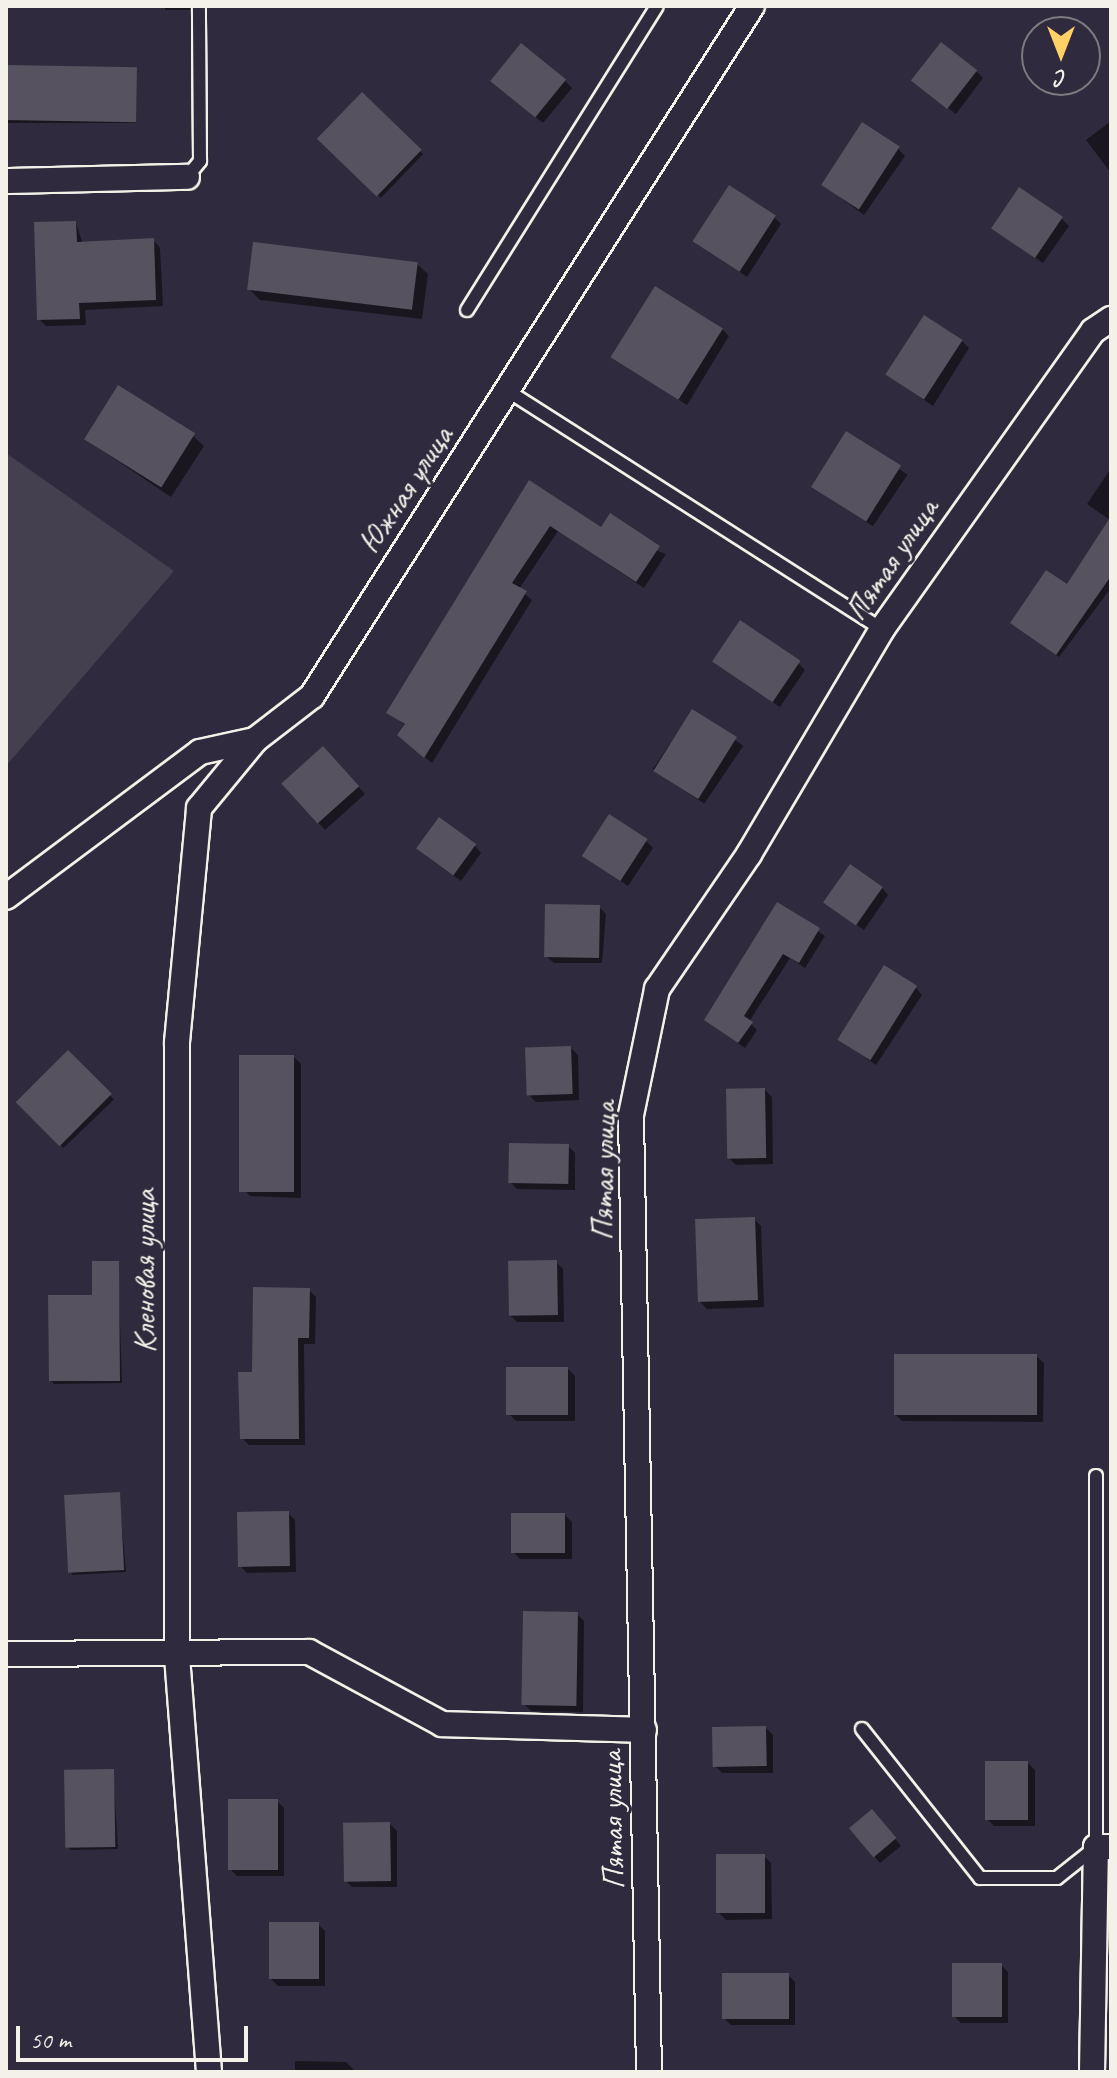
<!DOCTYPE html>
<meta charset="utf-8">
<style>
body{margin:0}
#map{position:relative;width:1117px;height:2078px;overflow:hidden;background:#2f2a3d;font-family:Caveat,sans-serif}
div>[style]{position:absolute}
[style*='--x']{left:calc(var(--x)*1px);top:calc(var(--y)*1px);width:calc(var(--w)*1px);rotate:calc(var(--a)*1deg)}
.green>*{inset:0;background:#454050}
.shadow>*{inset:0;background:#0007;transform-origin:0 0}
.building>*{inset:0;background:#56525f;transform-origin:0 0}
.roads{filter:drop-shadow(2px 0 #f4f1e8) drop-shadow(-2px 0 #f4f1e8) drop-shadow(0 2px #f4f1e8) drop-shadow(0 -2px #f4f1e8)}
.service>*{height:12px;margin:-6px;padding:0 6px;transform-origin:6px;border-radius:6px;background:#2f2a3d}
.minor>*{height:24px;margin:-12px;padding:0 12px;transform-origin:12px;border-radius:12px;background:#2f2a3d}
span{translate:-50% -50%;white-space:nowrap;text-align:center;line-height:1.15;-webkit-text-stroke:6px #2f2a3d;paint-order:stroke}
.street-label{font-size:32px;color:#f4f1e8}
.frame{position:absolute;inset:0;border:8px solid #f4f1e8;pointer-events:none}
.north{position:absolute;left:1021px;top:16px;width:80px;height:80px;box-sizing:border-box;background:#2f2a3d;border:2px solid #7e7a81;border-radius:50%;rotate:180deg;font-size:22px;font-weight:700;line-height:32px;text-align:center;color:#f4f1e8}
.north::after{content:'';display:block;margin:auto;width:28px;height:36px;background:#ffd166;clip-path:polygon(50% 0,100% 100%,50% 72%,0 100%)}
.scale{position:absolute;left:16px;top:2026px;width:232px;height:36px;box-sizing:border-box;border:4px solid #f4f1e8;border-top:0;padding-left:10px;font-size:24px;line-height:28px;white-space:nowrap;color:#f4f1e8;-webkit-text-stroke:6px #2f2a3d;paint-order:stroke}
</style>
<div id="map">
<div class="green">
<div style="clip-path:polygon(6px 453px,174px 571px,6px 766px)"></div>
</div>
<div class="shadow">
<div style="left:165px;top:6px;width:27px;height:4px"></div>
<div style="left:6px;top:68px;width:130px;height:55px"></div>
<div style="clip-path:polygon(976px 71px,983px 78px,956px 114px,921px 88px)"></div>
<div style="clip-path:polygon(565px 81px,572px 88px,543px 123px,500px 88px)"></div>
<div style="left:362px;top:95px;width:85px;height:61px;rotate:44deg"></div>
<div style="clip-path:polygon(1111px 121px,1111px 173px,1086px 140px)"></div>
<div style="clip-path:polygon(898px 149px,905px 156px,864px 215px,822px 184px)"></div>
<div style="clip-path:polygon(774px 217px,781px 224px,747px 277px,695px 241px)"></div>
<div style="clip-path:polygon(1062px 219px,1069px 226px,1043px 263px,1001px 234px)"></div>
<div style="clip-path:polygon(76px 223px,83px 244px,153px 240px,160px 248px,163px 306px,85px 310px,86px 325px,46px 326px,39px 319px)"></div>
<div style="clip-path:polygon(417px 264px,428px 274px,422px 319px,260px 300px,249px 289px)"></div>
<div style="clip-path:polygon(722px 329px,729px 336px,687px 405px,613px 358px)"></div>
<div style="clip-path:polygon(962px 341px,969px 348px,933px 406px,889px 376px)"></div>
<div style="left:847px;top:434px;width:73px;height:62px;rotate:34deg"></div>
<div style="clip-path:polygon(193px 436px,204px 446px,171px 497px,85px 439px)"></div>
<div style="clip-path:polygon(1111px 468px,1111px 588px,1059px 657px,1015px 626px,1067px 587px,1110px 520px,1087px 504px)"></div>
<div style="clip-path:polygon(530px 483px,602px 530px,666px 554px,644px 588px,558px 531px,519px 589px,532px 600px,432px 763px,406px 742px,406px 726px,389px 713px)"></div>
<div style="clip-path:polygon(798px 663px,805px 670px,780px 707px,721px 667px)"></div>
<div style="left:692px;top:711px;width:62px;height:70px;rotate:34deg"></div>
<div style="clip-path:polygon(330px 755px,365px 794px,325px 830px,284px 783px)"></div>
<div style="clip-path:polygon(646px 841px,653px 848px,628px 886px,585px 856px)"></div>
<div style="clip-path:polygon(475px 846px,481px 853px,461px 881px,426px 856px)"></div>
<div style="clip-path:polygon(882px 888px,888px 895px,864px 930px,827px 903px)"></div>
<div style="clip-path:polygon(778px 905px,825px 936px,805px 968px,790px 958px,749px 1022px,757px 1030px,745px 1048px,712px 1025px)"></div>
<div style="clip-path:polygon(599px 907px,606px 914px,602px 963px,554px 963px,546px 956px)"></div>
<div style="clip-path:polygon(916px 988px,922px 995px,876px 1065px,838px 1038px)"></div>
<div style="clip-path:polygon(571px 1048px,578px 1055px,579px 1100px,536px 1102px,529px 1095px)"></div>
<div style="left:68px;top:1052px;width:66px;height:70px;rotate:46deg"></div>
<div style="clip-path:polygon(294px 1057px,301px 1064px,301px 1198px,250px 1196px,243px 1189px)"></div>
<div style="clip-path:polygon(765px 1090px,772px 1097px,773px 1164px,736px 1165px,729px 1158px)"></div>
<div style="clip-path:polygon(568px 1146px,575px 1153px,575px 1190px,517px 1189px,510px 1182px)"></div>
<div style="clip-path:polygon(754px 1219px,761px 1226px,764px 1307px,707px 1309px,700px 1302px)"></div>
<div style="clip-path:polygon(556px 1262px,563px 1269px,564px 1322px,517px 1322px,510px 1315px)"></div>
<div style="clip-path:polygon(118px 1263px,122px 1383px,54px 1384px,51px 1381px)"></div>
<div style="clip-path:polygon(309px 1290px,316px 1297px,315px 1344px,304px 1344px,305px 1445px,249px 1445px,242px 1438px,254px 1374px)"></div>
<div style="clip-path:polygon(1036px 1356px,1044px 1363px,1043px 1422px,902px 1421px,895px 1414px)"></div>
<div style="clip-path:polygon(568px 1369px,575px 1376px,575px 1421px,516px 1421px,509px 1414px)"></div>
<div style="clip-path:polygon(119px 1494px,126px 1572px,73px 1575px,70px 1572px)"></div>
<div style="clip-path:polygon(288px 1513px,295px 1520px,296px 1572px,247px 1573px,240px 1566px)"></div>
<div style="clip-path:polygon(565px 1515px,572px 1522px,572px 1559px,520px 1559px,513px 1552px)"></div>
<div style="clip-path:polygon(577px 1614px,584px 1621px,583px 1712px,531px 1711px,524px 1704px)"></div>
<div style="clip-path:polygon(766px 1728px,773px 1735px,773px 1773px,722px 1773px,715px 1766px)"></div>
<div style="clip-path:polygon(1028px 1763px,1035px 1770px,1035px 1826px,994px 1826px,987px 1819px)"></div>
<div style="clip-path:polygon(113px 1771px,118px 1849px,71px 1850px,68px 1847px)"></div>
<div style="clip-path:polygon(277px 1801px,284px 1808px,284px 1876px,237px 1876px,230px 1869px)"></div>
<div style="clip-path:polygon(879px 1819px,901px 1846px,880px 1863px,874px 1856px)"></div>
<div style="clip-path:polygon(390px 1824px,397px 1831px,397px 1887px,352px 1887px,345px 1880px)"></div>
<div style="clip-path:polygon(764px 1856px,771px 1863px,772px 1919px,726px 1920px,719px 1913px)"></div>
<div style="clip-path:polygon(318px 1924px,325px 1931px,325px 1986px,278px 1986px,271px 1979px)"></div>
<div style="clip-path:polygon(1001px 1965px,1008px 1972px,1008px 2023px,961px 2023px,954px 2016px)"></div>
<div style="clip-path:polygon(788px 1975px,795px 1982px,795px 2025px,731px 2025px,724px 2018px)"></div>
<div style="clip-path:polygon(295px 2061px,346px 2062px,356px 2072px,295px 2072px)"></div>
</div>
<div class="building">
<div style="left:941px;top:42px;width:46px;height:49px;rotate:38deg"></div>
<div style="left:521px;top:43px;width:58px;height:49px;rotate:39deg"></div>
<div style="left:6px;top:65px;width:131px;height:55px;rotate:1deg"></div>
<div style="left:362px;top:92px;width:83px;height:65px;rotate:44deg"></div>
<div style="left:862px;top:122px;width:45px;height:75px;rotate:33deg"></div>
<div style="left:729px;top:185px;width:56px;height:67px;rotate:33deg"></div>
<div style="left:1019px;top:187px;width:53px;height:50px;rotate:34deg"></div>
<div style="clip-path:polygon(76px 221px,77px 242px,154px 238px,156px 300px,79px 303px,80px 319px,37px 320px,34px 222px)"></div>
<div style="left:253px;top:242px;width:166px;height:48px;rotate:7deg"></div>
<div style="left:655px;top:286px;width:80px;height:84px;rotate:32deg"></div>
<div style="left:924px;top:315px;width:46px;height:71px;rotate:33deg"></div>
<div style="left:118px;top:385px;width:91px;height:64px;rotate:32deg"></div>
<div style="left:846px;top:431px;width:65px;height:66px;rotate:32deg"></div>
<div style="clip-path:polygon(529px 480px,601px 527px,610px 513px,660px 546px,636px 582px,550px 526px,512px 583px,527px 591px,424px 758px,397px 735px,405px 724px,386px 713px)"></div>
<div style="clip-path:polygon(1111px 516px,1111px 576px,1056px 655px,1010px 623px,1046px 570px,1067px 584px)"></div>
<div style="left:740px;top:620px;width:73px;height:50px;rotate:34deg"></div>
<div style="left:692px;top:709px;width:53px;height:73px;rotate:32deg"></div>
<div style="left:323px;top:746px;width:54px;height:56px;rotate:48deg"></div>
<div style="left:609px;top:814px;width:46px;height:50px;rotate:33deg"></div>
<div style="left:439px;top:817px;width:46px;height:39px;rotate:36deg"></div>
<div style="left:850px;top:864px;width:40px;height:47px;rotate:35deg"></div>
<div style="clip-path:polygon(777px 902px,820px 928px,799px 963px,783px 954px,744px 1016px,753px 1022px,738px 1043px,704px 1020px)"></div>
<div style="left:545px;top:904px;width:55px;height:53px;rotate:1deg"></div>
<div style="left:884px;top:965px;width:39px;height:88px;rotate:32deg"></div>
<div style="left:571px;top:1046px;width:48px;height:46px;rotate:88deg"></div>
<div style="left:68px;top:1050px;width:62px;height:74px;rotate:45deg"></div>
<div style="left:294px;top:1055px;width:137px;height:55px;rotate:90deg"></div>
<div style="left:765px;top:1088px;width:70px;height:39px;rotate:89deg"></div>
<div style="left:509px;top:1143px;width:60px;height:40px;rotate:1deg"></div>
<div style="left:755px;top:1217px;width:83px;height:60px;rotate:88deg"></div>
<div style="left:557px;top:1260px;width:55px;height:49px;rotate:89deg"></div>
<div style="clip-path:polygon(92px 1261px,119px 1261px,120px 1381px,49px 1381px,48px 1295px,92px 1295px)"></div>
<div style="clip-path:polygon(253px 1287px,310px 1288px,309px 1338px,298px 1338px,299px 1439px,240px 1439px,238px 1372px,252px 1372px)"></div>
<div style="left:894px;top:1354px;width:143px;height:61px"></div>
<div style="left:506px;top:1367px;width:62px;height:48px"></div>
<div style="left:120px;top:1492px;width:78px;height:56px;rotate:87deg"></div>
<div style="left:289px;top:1511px;width:55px;height:52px;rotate:89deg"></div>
<div style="left:511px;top:1513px;width:54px;height:40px"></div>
<div style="left:523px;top:1611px;width:55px;height:94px;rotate:1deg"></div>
<div style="left:766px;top:1726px;width:40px;height:54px;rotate:89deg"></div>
<div style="left:985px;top:1761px;width:43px;height:59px"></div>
<div style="left:114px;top:1769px;width:78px;height:50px;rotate:89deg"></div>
<div style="left:228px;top:1799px;width:50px;height:71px"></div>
<div style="left:872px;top:1809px;width:38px;height:30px;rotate:50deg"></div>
<div style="left:390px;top:1822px;width:59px;height:47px;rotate:89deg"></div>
<div style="left:716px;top:1854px;width:49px;height:59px"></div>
<div style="left:269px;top:1922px;width:50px;height:57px"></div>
<div style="left:952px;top:1963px;width:50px;height:54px"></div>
<div style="left:722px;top:1973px;width:67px;height:46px"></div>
</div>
<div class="roads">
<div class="service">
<div style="--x:187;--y:177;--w:21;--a:-51"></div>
<div style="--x:200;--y:161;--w:155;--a:-90.4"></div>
<div style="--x:467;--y:310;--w:358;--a:-58"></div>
<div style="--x:508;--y:391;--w:443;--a:32.5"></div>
<div style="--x:862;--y:1729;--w:190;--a:51.6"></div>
<div style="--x:980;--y:1878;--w:77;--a:0"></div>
<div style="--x:1057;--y:1878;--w:50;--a:-38.5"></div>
<div style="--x:1096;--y:1847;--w:371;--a:-90"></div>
</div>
<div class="minor">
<div style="--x:6;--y:181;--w:181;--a:-1.3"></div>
<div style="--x:6;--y:897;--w:242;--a:-36.8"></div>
<div style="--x:200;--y:752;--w:56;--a:-12.3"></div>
<div style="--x:255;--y:740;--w:72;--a:-37.7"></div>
<div style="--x:312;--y:696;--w:818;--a:-57.48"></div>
<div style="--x:6;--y:1654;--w:303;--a:-0.4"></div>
<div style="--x:309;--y:1652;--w:151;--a:28.4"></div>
<div style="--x:442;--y:1724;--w:202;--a:1.7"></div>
<div style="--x:209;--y:2072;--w:421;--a:-94.4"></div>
<div style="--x:177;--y:1652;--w:610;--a:-90"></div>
<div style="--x:177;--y:1042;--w:235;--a:-84.6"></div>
<div style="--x:199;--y:808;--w:88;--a:-50.5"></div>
<div style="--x:649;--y:2072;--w:957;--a:-91.08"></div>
<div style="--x:631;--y:1115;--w:129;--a:-78.3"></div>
<div style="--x:657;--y:989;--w:163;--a:-55.7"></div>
<div style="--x:749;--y:854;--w:261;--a:-59.4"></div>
<div style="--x:882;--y:629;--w:365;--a:-54.7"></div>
<div style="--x:1093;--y:331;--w:22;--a:-34"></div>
<div style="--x:1092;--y:2072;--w:225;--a:-89"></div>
<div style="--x:1096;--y:1847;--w:15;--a:0"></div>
</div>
</div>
<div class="street-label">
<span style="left:406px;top:490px;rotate:-57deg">Южная улица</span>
<span style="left:892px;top:560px;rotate:-56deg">Пятая улица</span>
<span style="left:604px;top:1171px;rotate:-89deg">Пятая улица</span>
<span style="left:145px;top:1271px;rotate:-90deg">Кленовая улица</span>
<span style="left:613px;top:1820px;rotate:-91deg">Пятая улица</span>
</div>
<div class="frame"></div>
<div class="north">С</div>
<div class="scale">50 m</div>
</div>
